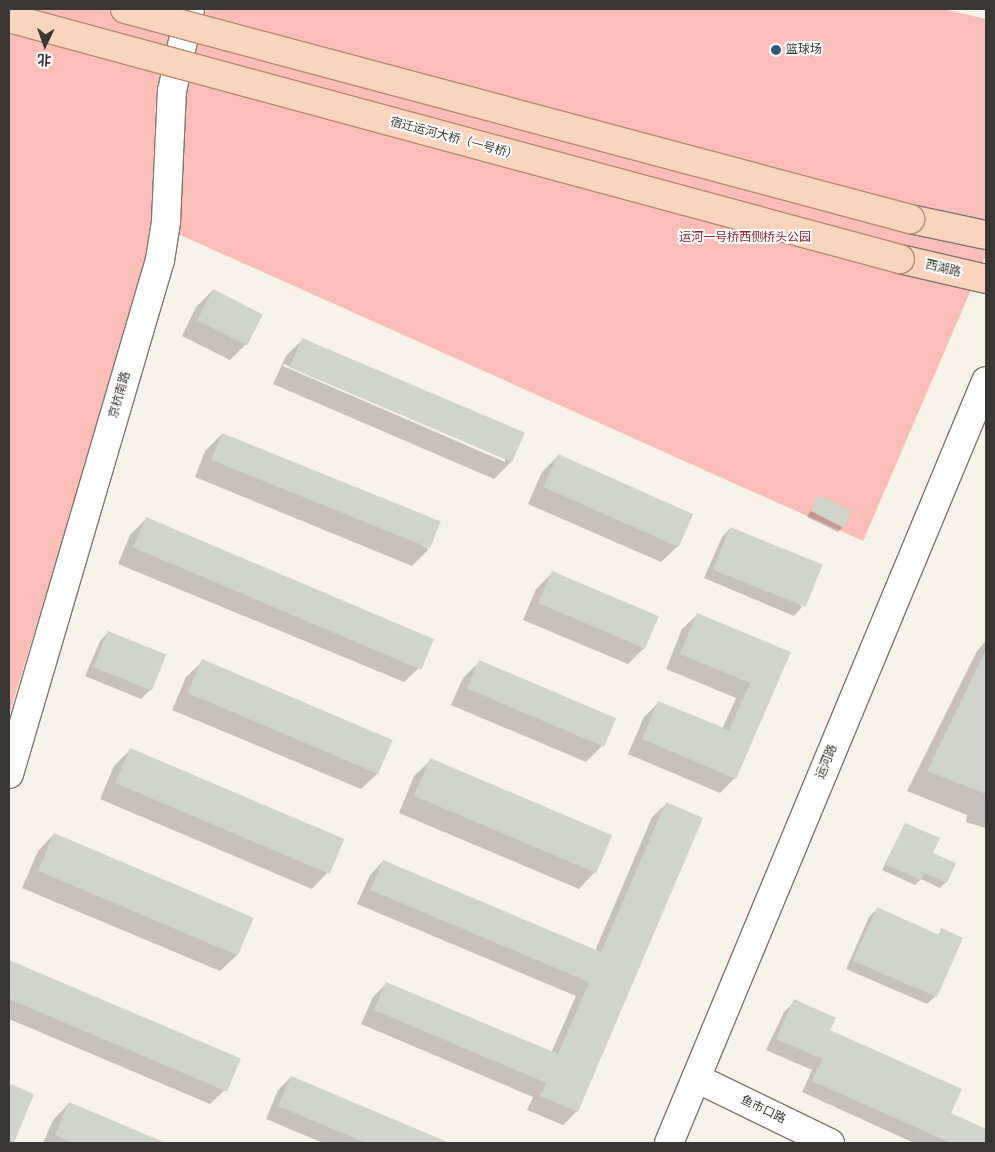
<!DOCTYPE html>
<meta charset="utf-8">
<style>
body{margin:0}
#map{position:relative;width:995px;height:1152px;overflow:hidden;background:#f8f3e8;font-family:Helvetica,"Noto Sans SC",sans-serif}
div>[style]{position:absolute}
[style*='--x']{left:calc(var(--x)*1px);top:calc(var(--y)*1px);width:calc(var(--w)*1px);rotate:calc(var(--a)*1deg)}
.green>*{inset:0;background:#fabdb8}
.shadow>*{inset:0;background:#0003}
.building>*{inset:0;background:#d1d4c8;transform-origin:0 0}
.roads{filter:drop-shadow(1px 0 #7c786e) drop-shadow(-1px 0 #7c786e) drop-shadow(0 1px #7c786e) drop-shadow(0 -1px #7c786e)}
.minor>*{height:28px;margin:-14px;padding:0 14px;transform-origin:14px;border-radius:14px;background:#fff}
.major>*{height:28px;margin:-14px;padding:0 14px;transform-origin:14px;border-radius:14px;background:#fad4bc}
.bridges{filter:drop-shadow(1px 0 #b48b6f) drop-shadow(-1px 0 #b48b6f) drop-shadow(0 1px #b48b6f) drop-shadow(0 -1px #b48b6f)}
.major-bridge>*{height:28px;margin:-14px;padding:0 14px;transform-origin:14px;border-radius:14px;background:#fad4bc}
.dots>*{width:14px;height:14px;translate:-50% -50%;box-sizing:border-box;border:2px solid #fff;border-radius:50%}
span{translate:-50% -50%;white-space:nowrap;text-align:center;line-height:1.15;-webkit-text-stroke:4px #fff;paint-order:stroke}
.poi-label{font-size:12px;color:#393733}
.left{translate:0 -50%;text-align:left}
.street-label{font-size:12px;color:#393733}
.park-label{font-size:12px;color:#902226}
.frame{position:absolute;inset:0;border:10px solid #393733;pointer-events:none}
.north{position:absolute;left:20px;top:20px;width:50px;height:50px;-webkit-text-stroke:4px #fff;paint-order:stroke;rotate:183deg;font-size:14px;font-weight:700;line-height:20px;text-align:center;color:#393733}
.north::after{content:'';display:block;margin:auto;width:18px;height:22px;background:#393733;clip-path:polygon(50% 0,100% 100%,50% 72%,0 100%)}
</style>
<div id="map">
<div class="green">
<div style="clip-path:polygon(9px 9px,176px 9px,156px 91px,150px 257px,9px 715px)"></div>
<div style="clip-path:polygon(206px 9px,942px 9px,986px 19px,986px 255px,863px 541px,178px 234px,181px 102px)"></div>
</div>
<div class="shadow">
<div style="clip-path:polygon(213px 290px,246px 344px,230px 360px,182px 336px,196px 307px)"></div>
<div style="clip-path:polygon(evenodd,302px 340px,523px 435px,510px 463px,494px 479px,273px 384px,286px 356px,302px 340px,284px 364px,505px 459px,505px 462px,283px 366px,284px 364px)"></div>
<div style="clip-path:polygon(222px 434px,429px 549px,412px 566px,195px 477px,205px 451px)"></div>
<div style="clip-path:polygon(558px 456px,678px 546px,661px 562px,528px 504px,542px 472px)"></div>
<div style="clip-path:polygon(819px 497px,843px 527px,838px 532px,807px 517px)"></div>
<div style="clip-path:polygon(147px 518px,421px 666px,404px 682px,118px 564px,130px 535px)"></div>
<div style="clip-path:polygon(731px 528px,802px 607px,794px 616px,704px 578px,722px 537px)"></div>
<div style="clip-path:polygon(552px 573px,657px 617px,644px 648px,628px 664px,523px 620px,536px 589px)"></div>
<div style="clip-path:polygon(698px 614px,790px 653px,735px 778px,720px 793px,628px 754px,644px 717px,659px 702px,722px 729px,736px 698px,666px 669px,682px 629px)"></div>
<div style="clip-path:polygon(108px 632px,164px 656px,150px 690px,141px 699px,85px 676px,100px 641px)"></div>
<div style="clip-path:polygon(986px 641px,986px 709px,973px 734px,968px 755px,986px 760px,986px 828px,966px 822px,967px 815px,907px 791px,977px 651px)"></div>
<div style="clip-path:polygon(203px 661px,378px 773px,361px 789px,172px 710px,186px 677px)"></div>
<div style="clip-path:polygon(479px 662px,602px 746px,586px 762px,451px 705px,463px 678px)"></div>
<div style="clip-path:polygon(130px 750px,328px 872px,312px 889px,100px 799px,114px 766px)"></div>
<div style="clip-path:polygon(431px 760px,595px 872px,579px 889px,399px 813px,414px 776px)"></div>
<div style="clip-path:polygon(666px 804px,577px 1111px,563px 1125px,527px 1110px,533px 1097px,361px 1024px,373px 997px,387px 983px,551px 1053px,576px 996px,357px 904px,370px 875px,383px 861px,595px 951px,652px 817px)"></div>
<div style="clip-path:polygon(905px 824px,932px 853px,946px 882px,940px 888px,921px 879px,915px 885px,882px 870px)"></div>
<div style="clip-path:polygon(54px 834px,237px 955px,220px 971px,22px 888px,38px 851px)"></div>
<div style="clip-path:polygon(877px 909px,937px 935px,942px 930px,961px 939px,936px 996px,927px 1004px,846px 969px,869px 917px)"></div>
<div style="clip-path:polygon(13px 964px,227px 1088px,210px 1104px,9px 1019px,9px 968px)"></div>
<div style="clip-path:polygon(795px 1001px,829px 1031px,950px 1113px,986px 1130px,986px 1143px,914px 1143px,802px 1092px,812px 1070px,766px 1050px,784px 1012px)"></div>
<div style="clip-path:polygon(291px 1077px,447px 1143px,323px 1143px,266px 1119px,278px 1090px)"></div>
<div style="clip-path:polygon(9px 1085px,33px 1095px,18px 1129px,9px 1138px)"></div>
<div style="clip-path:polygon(69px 1103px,164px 1143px,43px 1143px,53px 1120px)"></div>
</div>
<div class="building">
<div style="left:213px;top:289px;width:56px;height:35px;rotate:27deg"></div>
<div style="left:302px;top:338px;width:242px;height:32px;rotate:23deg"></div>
<div style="left:222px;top:433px;width:236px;height:29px;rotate:22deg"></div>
<div style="left:558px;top:454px;width:148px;height:36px;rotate:24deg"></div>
<div style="left:819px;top:495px;width:37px;height:18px;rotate:27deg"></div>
<div style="left:146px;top:517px;width:313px;height:33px;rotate:23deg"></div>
<div style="left:730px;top:527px;width:100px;height:46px;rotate:22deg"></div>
<div style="left:552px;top:571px;width:116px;height:35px;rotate:23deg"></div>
<div style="clip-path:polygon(697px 613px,791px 652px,736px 779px,642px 739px,658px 701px,729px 730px,750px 683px,680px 654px)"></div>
<div style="left:108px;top:631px;width:63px;height:39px;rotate:22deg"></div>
<div style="clip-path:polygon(986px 650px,986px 794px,927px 771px)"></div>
<div style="left:202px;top:659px;width:207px;height:37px;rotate:23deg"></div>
<div style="left:479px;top:660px;width:149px;height:31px;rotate:23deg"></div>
<div style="left:130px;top:748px;width:233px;height:38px;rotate:23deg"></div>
<div style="left:430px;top:758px;width:198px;height:41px;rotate:23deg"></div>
<div style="clip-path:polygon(666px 802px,703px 818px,578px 1112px,540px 1096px,546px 1083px,374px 1010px,386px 982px,558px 1054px,589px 982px,370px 890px,383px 860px,601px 952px)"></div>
<div style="clip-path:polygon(905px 823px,940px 838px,933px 853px,956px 863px,947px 883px,924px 873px,921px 880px,886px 865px)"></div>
<div style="left:54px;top:833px;width:217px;height:41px;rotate:23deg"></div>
<div style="clip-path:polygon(877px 907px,939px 935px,941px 928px,963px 938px,937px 997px,853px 961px)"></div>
<div style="left:9px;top:960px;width:252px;height:36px;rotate:23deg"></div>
<div style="clip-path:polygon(794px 999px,836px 1018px,830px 1030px,962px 1089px,951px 1113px,986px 1129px,986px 1143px,951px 1143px,812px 1081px,822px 1059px,776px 1039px)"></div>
<div style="clip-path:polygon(291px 1076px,450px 1143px,366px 1143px,278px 1106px)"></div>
<div style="clip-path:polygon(9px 1083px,34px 1094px,14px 1143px,9px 1143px)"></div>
<div style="clip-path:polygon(69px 1102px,166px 1143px,73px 1143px,55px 1135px)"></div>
</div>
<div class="roads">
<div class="minor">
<div style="--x:9;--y:774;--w:536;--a:-73.63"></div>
<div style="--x:160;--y:260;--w:39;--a:-81"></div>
<div style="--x:166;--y:221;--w:130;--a:-87.4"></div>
<div style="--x:172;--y:91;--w:84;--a:-77.6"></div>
<div style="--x:696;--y:1078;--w:149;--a:25.9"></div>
<div style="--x:669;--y:1143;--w:825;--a:-67.41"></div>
</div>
<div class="major">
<div style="--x:910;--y:219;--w:78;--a:11.9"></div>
<div style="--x:900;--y:259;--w:88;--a:13.1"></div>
</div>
</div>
<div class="bridges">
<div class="major-bridge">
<div style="--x:125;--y:9;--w:813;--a:14.98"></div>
<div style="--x:9;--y:18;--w:923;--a:15.14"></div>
</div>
</div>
<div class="dots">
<div style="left:776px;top:50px;background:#2d5c7b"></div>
</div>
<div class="poi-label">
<span class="left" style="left:786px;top:50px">篮球场</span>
</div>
<div class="street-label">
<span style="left:454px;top:139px;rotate:15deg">宿迁运河大桥（一号桥）</span>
<span style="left:943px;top:269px;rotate:13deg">西湖路</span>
<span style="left:120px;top:395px;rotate:-74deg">京杭南路</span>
<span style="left:827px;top:762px;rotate:-68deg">运河路</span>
<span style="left:763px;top:1110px;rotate:26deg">鱼市口路</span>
</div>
<div class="park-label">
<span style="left:745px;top:238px">运河一号桥西侧桥头公园</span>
</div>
<div class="frame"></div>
<div class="north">北</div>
</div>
